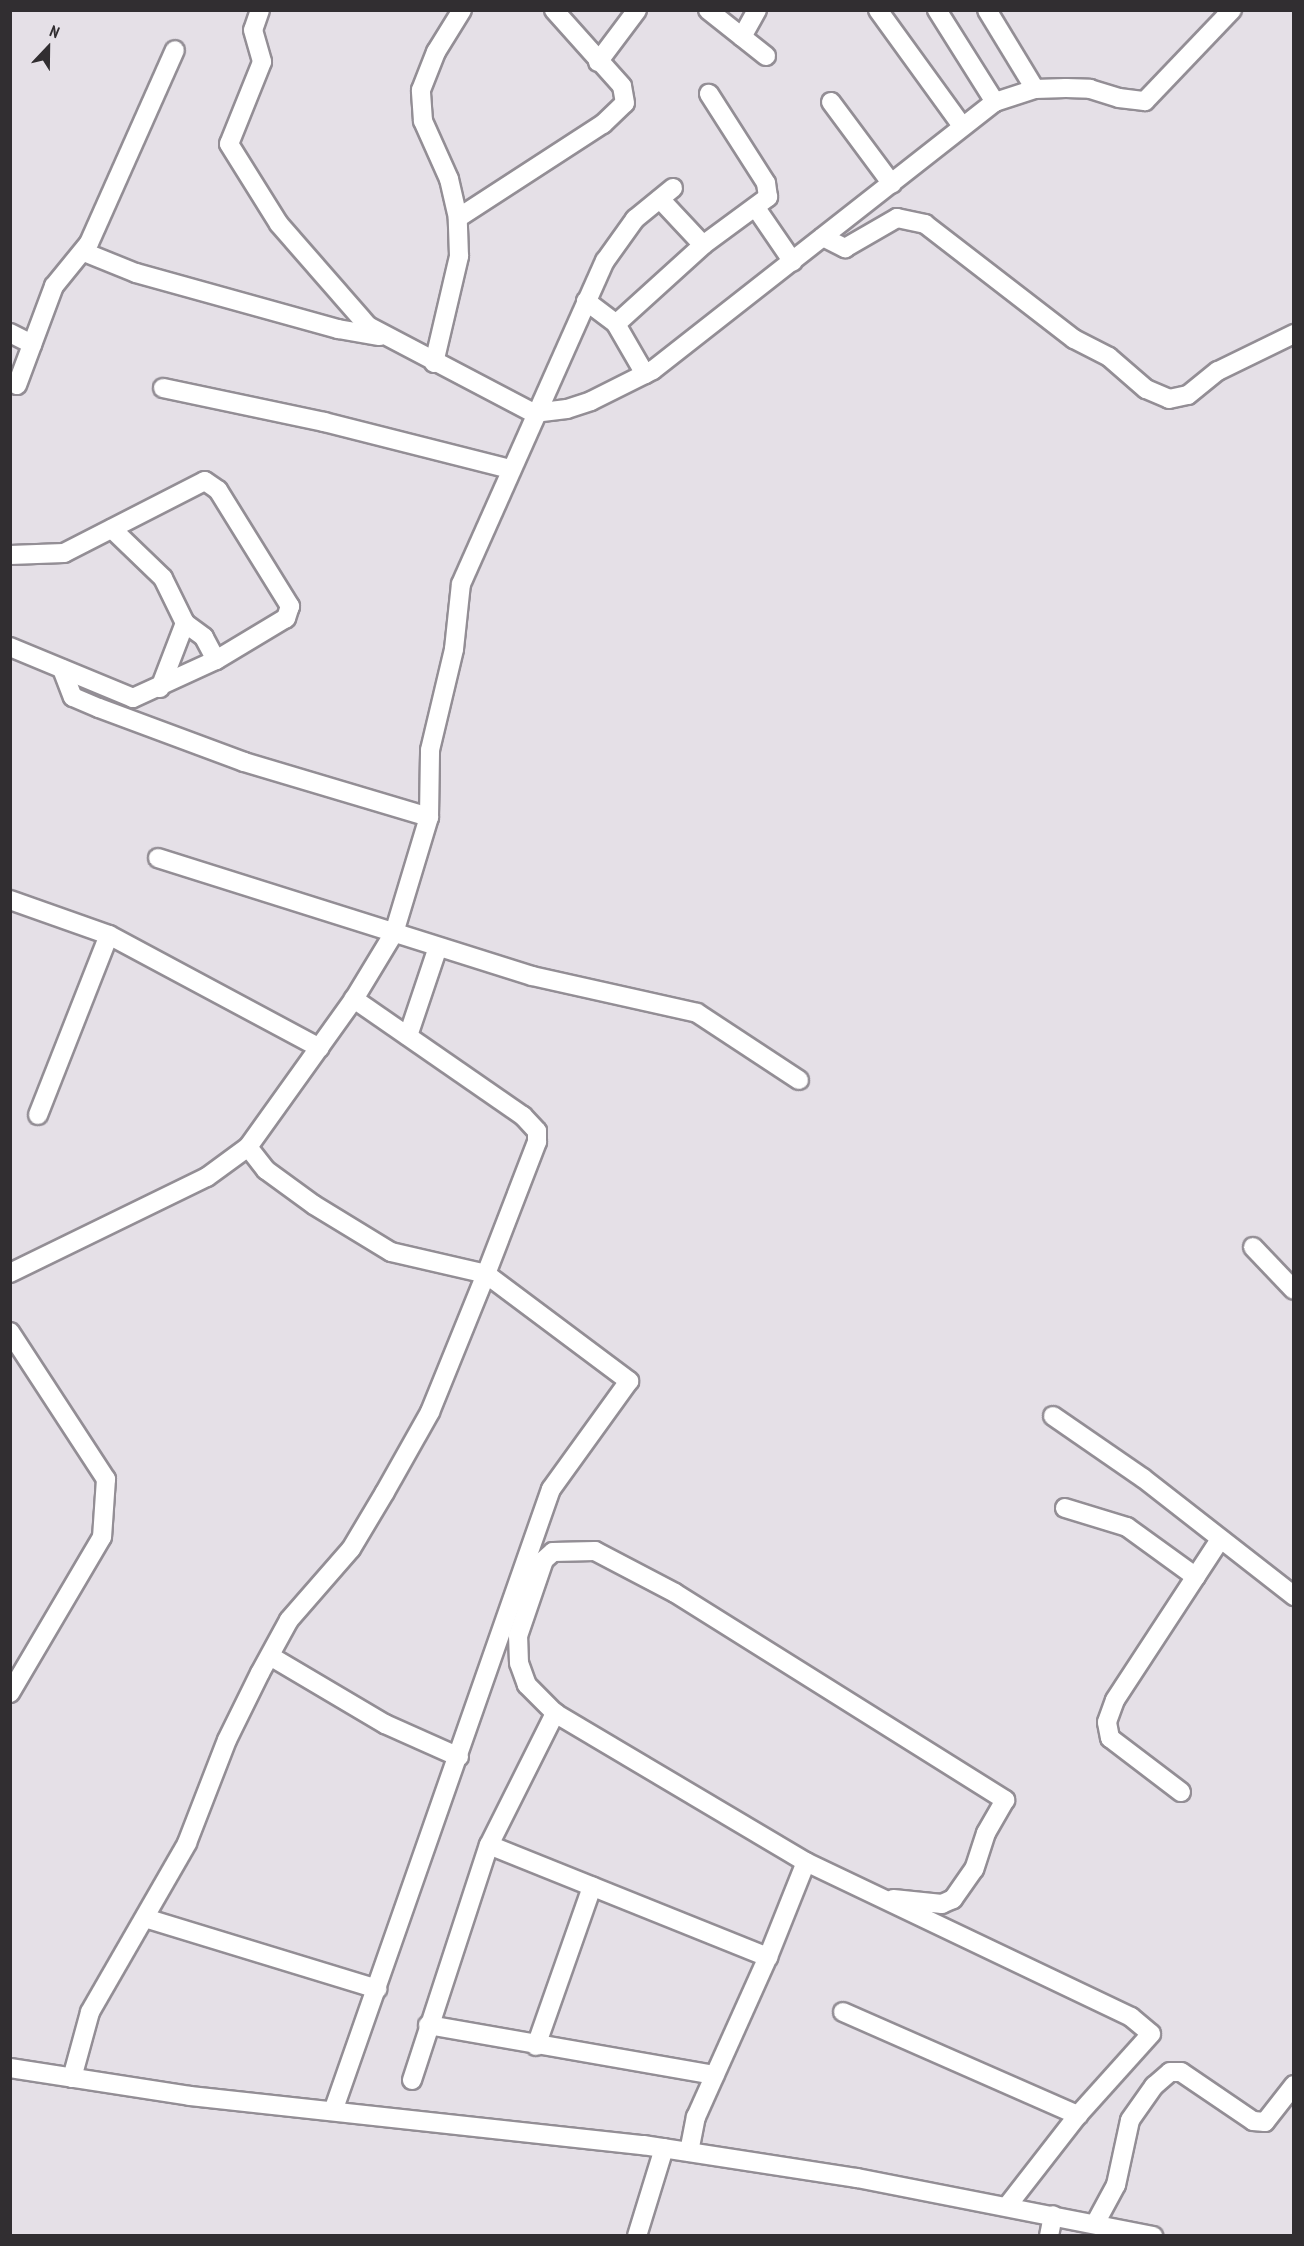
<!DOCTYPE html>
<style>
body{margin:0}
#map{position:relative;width:1304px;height:2246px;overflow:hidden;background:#e5e0e7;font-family:"PT Sans Narrow",sans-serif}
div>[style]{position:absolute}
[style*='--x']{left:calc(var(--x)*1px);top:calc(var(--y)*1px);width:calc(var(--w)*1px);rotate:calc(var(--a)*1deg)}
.roads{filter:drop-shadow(2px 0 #938e95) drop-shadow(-2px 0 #938e95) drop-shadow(0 2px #938e95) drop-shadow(0 -2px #938e95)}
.minor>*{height:18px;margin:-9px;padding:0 9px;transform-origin:9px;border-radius:9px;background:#fff}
span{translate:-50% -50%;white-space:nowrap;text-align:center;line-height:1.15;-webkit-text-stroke:6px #e5e0e7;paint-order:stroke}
.frame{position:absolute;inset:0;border:12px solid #312e31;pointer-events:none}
.north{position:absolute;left:18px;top:18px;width:60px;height:60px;-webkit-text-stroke:4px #e5e0e7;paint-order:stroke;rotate:22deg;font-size:16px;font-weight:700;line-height:24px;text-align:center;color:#312e31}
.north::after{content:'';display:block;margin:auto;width:21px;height:27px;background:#312e31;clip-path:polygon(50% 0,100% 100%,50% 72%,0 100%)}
</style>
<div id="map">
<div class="roads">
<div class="minor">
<div style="--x:260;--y:10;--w:21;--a:109"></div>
<div style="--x:253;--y:30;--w:33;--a:74"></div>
<div style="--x:262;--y:62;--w:88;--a:111.9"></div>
<div style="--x:229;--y:144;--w:94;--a:58"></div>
<div style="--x:279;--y:224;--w:135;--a:48.9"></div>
<div style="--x:368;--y:326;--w:187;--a:27.7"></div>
<div style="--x:534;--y:413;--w:33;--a:-7"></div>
<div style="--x:567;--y:409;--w:25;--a:-18"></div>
<div style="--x:591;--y:401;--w:69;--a:-26.6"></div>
<div style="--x:653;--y:370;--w:434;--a:-38.1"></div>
<div style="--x:995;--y:102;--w:42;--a:-18"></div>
<div style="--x:1035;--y:89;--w:31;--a:-2"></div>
<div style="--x:1066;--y:88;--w:24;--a:2"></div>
<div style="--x:1090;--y:89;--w:30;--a:17"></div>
<div style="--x:1119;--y:98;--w:26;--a:7"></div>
<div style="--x:1145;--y:101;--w:126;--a:-46.3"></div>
<div style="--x:708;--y:10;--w:74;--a:38.4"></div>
<div style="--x:878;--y:10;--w:143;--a:54.1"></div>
<div style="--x:937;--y:10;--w:109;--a:57.8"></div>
<div style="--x:987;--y:10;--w:92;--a:58.7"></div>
<div style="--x:742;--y:37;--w:31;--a:-61"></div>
<div style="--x:598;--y:62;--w:65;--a:-53.1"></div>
<div style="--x:831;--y:102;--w:102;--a:53.4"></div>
<div style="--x:660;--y:199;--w:63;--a:46.9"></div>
<div style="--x:756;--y:208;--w:65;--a:55.6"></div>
<div style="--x:458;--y:218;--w:173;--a:-33"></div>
<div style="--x:603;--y:124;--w:30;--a:-44"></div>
<div style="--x:625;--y:103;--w:17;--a:-100"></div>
<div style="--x:622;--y:86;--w:102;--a:-131.8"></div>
<div style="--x:823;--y:237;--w:25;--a:27"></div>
<div style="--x:845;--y:248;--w:60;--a:-30"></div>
<div style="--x:897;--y:218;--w:29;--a:12"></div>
<div style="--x:925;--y:224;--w:188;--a:37.7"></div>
<div style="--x:1074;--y:339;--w:39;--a:27"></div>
<div style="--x:1109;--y:357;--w:49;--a:40.9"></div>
<div style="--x:1146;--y:389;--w:25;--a:23"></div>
<div style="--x:1169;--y:399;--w:19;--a:-12"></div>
<div style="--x:1188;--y:395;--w:38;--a:-39"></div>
<div style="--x:1218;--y:371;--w:85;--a:-26"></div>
<div style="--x:84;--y:252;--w:56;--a:22"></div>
<div style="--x:136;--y:273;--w:210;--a:15.5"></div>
<div style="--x:338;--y:329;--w:42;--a:9.7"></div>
<div style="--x:586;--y:301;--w:38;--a:37"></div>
<div style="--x:616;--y:324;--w:58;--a:59.9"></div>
<div style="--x:616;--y:324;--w:118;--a:-42.2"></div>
<div style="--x:703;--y:245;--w:81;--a:-36.4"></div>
<div style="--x:768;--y:197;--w:14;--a:-98"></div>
<div style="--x:766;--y:183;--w:106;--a:-122.6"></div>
<div style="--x:10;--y:333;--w:25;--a:27"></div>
<div style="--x:434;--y:363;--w:110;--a:-76.8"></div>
<div style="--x:459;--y:256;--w:38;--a:-92"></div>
<div style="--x:458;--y:218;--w:40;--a:-103"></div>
<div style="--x:449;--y:179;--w:64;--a:-114.1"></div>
<div style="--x:423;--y:121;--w:31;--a:-94"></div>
<div style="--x:421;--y:90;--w:41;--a:-68.5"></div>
<div style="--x:436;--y:52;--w:49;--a:-58.2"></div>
<div style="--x:17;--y:385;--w:106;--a:-69.5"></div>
<div style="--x:54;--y:286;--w:55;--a:-50.9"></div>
<div style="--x:89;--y:243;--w:211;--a:-66"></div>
<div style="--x:163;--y:388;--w:165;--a:11.9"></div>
<div style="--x:324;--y:422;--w:192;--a:14.2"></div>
<div style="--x:10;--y:555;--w:54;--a:-2.1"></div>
<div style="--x:64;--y:553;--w:158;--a:-27.1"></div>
<div style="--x:205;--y:481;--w:16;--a:35"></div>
<div style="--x:218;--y:490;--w:137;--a:58.2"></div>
<div style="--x:290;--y:606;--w:13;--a:108"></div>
<div style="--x:286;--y:618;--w:82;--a:149"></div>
<div style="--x:216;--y:660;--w:26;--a:-118"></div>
<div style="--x:204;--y:637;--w:24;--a:-144"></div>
<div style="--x:185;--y:623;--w:50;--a:-116.1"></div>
<div style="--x:163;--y:578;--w:71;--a:-136.1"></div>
<div style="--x:10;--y:647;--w:133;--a:22.5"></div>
<div style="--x:133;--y:698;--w:91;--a:-24.6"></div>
<div style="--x:62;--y:669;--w:30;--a:69"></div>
<div style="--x:73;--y:697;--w:28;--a:23"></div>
<div style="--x:99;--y:708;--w:155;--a:20.4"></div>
<div style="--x:244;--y:762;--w:193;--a:16.6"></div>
<div style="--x:160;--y:688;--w:70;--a:-69"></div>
<div style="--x:158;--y:858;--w:392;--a:17.5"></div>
<div style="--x:532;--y:976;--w:169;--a:12.6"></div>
<div style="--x:697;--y:1013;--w:122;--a:33.3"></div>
<div style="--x:10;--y:900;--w:105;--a:19.5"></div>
<div style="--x:109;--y:935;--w:239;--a:28.2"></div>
<div style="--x:408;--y:1036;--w:94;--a:-71.4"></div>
<div style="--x:38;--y:1115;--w:193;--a:-68.5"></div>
<div style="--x:248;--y:1147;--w:182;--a:-54.4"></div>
<div style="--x:354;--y:999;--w:77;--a:-58.8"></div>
<div style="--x:394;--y:933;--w:121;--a:-73.2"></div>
<div style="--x:429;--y:817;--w:67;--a:-89.1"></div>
<div style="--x:430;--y:750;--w:104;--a:-76.6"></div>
<div style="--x:454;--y:649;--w:65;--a:-83.9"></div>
<div style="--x:461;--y:584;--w:354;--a:-66"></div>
<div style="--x:605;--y:261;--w:52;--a:-54.5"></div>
<div style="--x:635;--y:219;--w:49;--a:-39.2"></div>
<div style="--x:1253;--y:1247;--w:59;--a:46.4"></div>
<div style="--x:10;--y:1273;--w:219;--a:-26"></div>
<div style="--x:207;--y:1177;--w:51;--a:-36.2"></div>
<div style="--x:248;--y:1147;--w:29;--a:52"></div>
<div style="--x:266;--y:1170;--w:59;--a:36.1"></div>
<div style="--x:314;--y:1205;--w:90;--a:31.4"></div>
<div style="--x:391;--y:1252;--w:98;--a:13"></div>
<div style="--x:486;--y:1274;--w:142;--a:-68.9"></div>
<div style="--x:537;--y:1142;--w:11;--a:-90"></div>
<div style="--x:537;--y:1131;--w:21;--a:-133"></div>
<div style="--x:523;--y:1116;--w:206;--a:-145.3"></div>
<div style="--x:10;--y:1332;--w:176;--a:56.9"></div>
<div style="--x:106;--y:1479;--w:58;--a:93.9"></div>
<div style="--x:102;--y:1537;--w:181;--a:120.5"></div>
<div style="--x:1053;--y:1416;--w:109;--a:34.6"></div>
<div style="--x:1143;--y:1478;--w:192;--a:38"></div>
<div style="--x:1065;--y:1508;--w:65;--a:17"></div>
<div style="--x:1127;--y:1527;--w:85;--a:35.9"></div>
<div style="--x:270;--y:1656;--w:134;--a:30.6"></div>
<div style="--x:385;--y:1724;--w:81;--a:24"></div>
<div style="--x:555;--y:1713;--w:40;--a:-135"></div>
<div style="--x:527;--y:1685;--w:23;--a:-110"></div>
<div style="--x:519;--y:1663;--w:27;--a:-92"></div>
<div style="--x:518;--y:1636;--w:80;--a:-71.1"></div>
<div style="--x:544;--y:1560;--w:12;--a:-42"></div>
<div style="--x:553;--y:1552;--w:42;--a:-1.4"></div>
<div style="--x:595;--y:1551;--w:90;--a:27.7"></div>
<div style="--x:675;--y:1593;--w:390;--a:32.1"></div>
<div style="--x:1005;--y:1800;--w:38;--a:120"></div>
<div style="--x:986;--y:1833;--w:38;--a:108"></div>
<div style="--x:974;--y:1869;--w:37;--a:125"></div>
<div style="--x:953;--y:1899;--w:12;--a:156"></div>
<div style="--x:942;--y:1904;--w:49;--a:-174.2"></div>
<div style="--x:1181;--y:1792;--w:89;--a:-142.7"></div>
<div style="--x:1110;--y:1738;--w:16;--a:-101"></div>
<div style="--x:1107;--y:1722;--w:23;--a:-70"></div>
<div style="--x:1115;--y:1700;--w:190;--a:-56.8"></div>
<div style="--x:489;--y:1845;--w:301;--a:21.9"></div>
<div style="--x:145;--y:1918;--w:243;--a:17"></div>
<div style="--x:843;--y:2012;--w:257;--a:23.7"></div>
<div style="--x:428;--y:2025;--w:291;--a:9.9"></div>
<div style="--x:536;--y:2046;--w:169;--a:-70.6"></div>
<div style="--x:10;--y:2068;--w:182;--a:8.8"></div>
<div style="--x:190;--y:2096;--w:456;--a:6.2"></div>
<div style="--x:643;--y:2145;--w:217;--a:8.8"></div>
<div style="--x:857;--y:2178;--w:302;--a:11.1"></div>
<div style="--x:72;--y:2078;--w:68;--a:-74.7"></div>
<div style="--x:90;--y:2012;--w:195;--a:-60.1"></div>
<div style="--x:187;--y:1843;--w:110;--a:-68.8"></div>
<div style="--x:227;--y:1740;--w:75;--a:-63.8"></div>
<div style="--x:260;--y:1673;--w:60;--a:-61.3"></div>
<div style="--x:289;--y:1620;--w:94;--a:-48.9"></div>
<div style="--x:351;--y:1549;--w:66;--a:-59.2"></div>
<div style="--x:385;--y:1492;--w:92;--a:-60.6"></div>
<div style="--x:430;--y:1412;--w:149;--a:-67.9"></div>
<div style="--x:486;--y:1274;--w:179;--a:36.8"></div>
<div style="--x:629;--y:1381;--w:133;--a:125.8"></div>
<div style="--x:551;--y:1489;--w:659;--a:109.31"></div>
<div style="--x:412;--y:2080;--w:247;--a:-71.9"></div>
<div style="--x:489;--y:1845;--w:148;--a:-63.4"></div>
<div style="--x:555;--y:1713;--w:292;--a:30.7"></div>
<div style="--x:806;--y:1862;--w:360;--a:25.5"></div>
<div style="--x:1131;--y:2017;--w:26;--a:40"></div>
<div style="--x:1151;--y:2034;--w:109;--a:132"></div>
<div style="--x:1078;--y:2115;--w:114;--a:127.9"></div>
<div style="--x:689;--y:2152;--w:36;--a:-79"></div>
<div style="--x:696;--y:2117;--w:175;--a:-65.8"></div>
<div style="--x:768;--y:1957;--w:102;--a:-68.2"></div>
<div style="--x:1096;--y:2222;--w:42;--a:-61.6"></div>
<div style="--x:1116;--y:2185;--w:66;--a:-77.8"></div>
<div style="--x:1130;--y:2120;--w:42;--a:-54.8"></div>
<div style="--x:1154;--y:2086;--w:21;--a:-41"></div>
<div style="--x:1170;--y:2072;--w:11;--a:0"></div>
<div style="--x:1181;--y:2072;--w:87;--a:34.2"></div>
<div style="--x:1253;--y:2121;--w:12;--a:5"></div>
<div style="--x:1265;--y:2122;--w:47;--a:-51.9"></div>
<div style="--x:637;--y:2236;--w:92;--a:-72.9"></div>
<div style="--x:1049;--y:2236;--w:21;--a:-79"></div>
</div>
</div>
<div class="frame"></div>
<div class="north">N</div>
</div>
